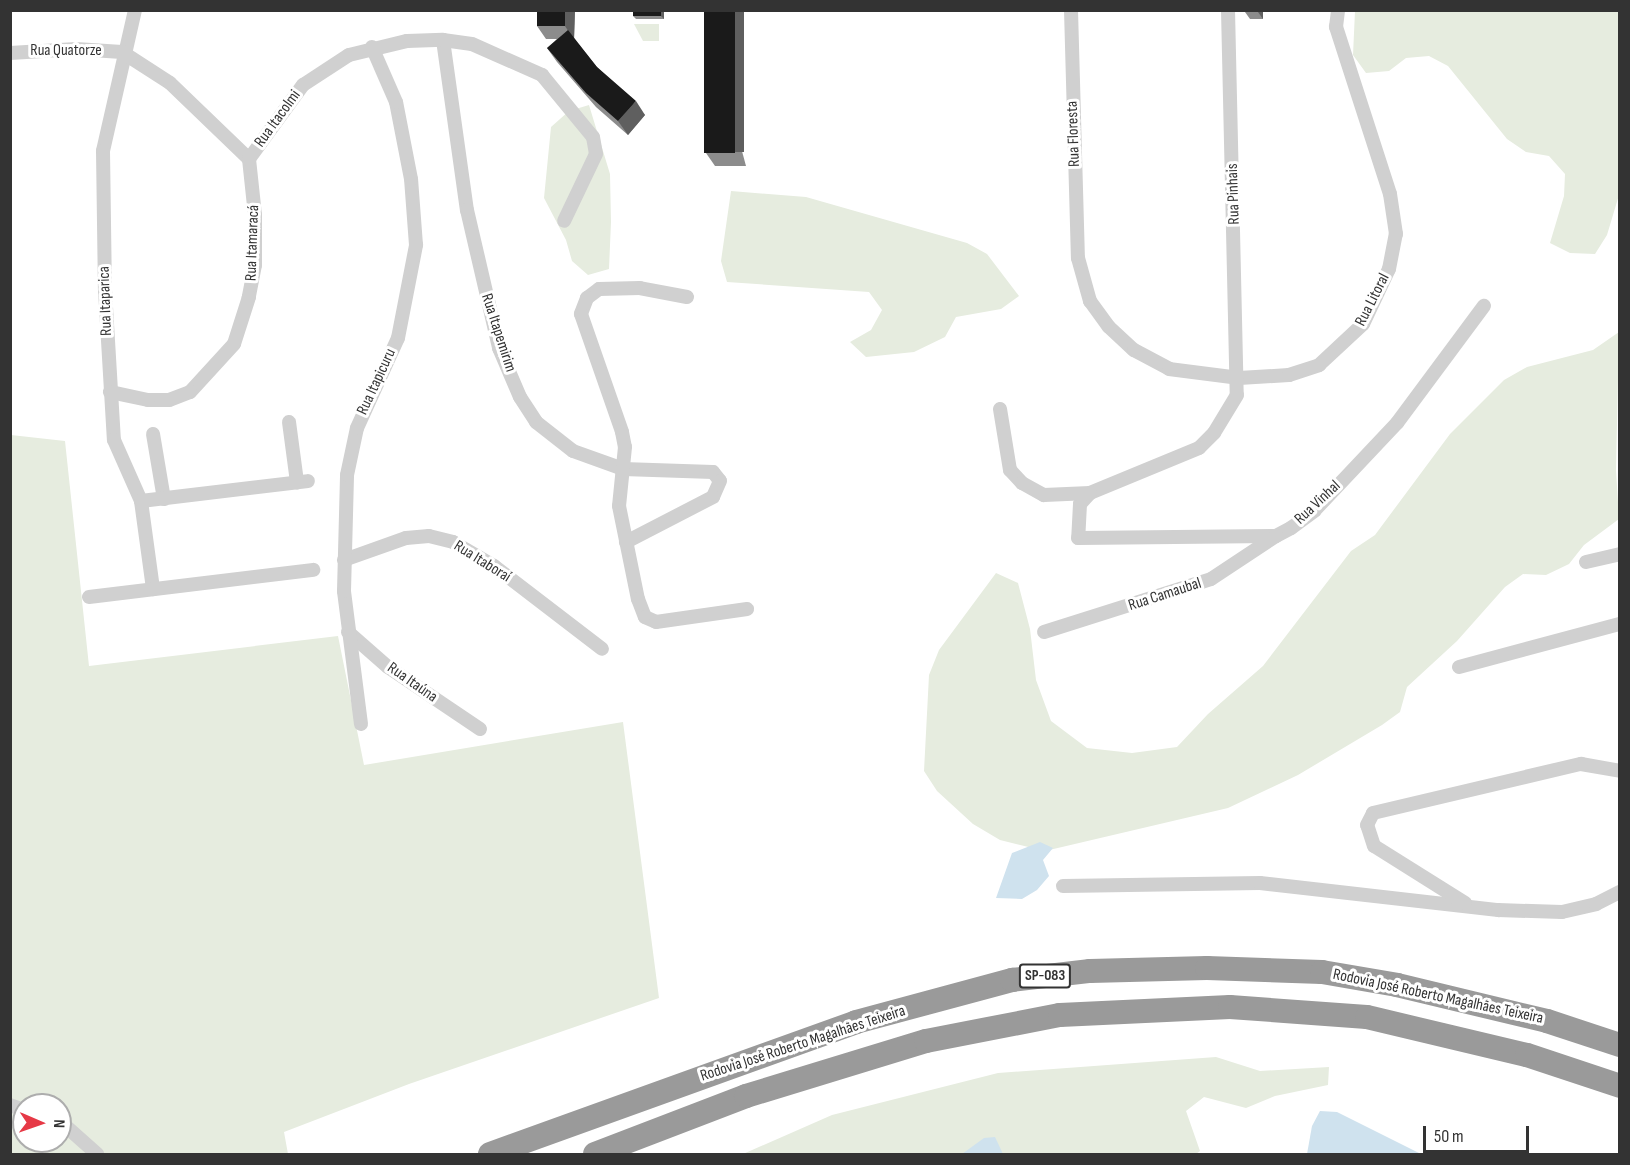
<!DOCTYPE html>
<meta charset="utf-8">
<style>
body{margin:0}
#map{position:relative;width:1630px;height:1165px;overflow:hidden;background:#fff;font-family:"Sofia Sans Condensed",sans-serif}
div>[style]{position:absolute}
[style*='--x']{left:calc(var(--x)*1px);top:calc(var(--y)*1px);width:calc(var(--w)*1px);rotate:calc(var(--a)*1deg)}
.green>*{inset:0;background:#e6ecdf}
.water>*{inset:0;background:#cfe2ee}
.minor>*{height:14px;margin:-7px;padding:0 7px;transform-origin:7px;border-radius:7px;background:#d0d0d0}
.motorway>*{height:24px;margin:-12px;padding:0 12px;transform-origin:12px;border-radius:12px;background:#9a9a9a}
.wall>*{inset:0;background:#8c8c8c}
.shaded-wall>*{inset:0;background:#5f5f5f;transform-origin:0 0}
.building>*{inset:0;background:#1a1a1a;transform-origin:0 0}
span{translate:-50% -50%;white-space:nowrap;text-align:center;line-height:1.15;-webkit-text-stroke:6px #fff;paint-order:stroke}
.shield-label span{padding:2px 4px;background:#fff;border:2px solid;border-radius:4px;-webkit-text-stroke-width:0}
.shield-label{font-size:15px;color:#333;font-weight:700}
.street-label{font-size:16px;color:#333}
.frame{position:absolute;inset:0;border:12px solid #333;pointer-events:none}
.north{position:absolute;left:12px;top:1093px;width:60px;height:60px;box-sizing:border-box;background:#fff;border:2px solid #adadad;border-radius:50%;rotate:92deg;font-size:16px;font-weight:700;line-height:24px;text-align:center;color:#333}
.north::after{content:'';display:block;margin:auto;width:21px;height:27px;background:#e63946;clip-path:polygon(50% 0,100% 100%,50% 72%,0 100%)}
.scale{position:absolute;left:1423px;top:1126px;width:106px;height:27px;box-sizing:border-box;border:3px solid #333;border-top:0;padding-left:8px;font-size:18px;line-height:21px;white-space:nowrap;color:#333;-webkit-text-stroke:4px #fff;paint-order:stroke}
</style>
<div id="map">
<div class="green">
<div style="clip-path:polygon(1355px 11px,1619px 12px,1619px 195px,1607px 235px,1595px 254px,1570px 253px,1550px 243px,1564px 196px,1565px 174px,1549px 156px,1526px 152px,1507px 139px,1448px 66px,1429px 56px,1406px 58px,1389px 71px,1366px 73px,1353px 55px)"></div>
<div style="clip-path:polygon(634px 24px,659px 24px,659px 41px,643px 41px)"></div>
<div style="clip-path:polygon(589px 105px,610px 174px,611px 222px,609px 269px,588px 275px,572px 261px,566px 240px,544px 198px,551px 127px,569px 111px)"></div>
<div style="clip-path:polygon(731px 191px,806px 197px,967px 243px,987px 254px,1019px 296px,1001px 309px,956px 317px,945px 337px,914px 352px,866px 357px,850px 342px,871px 330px,882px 310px,869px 292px,727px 282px,721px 261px)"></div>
<div style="clip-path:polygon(1619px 332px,1616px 470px,1619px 519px,1584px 545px,1569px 564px,1546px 575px,1523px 574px,1505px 587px,1457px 641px,1407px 687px,1400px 712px,1382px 725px,1298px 775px,1228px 808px,1045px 851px,1000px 840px,973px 824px,937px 791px,924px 771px,929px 675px,939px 650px,996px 573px,1018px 583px,1030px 629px,1036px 680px,1051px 721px,1087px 748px,1132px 753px,1177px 747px,1208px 714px,1263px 666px,1351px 551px,1375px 535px,1450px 434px,1504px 380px,1527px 367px,1593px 350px)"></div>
<div style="clip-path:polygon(evenodd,11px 435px,65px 441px,89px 666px,338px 636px,364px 765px,623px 722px,659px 998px,409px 1084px,284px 1132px,288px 1154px,11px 1154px,11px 435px,24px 1105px,60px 1105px,60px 1141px,24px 1141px,24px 1105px)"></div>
<div style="clip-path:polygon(1216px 1057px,1260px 1071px,1329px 1067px,1328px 1085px,1275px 1096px,1246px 1108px,1204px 1097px,1186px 1111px,1200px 1151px,1196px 1154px,743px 1154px,832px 1115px,998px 1073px)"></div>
</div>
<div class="water">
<div style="clip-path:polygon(1040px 842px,1053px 848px,1043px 860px,1049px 876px,1037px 890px,1022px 899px,996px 898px,1012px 853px)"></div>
<div style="clip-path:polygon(1320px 1111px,1337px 1112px,1421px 1154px,1307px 1154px,1312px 1126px)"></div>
<div style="clip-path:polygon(995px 1137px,1003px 1154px,962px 1154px,984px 1138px)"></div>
</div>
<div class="minor">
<div style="--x:135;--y:10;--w:145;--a:102.8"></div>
<div style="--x:103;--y:151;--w:139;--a:89.2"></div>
<div style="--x:105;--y:290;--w:150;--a:86.6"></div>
<div style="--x:114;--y:440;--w:67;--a:66.1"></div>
<div style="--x:141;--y:501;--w:89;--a:82.2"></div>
<div style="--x:1071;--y:10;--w:248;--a:88.4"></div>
<div style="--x:1078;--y:258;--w:45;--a:74.4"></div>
<div style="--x:1090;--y:301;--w:32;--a:54"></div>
<div style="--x:1109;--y:327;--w:34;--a:43"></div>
<div style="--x:1134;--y:350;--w:40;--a:28"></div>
<div style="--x:1169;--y:369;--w:71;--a:7.3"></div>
<div style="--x:1239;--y:378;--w:50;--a:-3.4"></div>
<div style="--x:1289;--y:375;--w:32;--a:-18"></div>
<div style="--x:1319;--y:365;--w:60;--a:-43"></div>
<div style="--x:1363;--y:324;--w:61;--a:-64.7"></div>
<div style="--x:1389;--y:269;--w:36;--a:-79"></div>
<div style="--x:1396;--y:234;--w:40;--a:-98.5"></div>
<div style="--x:1390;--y:194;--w:176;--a:-107.9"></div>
<div style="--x:1336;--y:27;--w:17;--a:-83"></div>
<div style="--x:1228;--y:10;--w:385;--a:88.7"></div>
<div style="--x:1237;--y:395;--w:44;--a:121.2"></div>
<div style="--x:1214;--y:433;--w:21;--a:135"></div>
<div style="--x:1199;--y:448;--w:118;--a:157.6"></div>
<div style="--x:1090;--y:493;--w:15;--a:132"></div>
<div style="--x:1080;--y:504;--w:34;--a:93"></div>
<div style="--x:1078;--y:538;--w:198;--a:-0.6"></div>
<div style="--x:1276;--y:536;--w:17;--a:-28"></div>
<div style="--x:1291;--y:528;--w:29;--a:-36"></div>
<div style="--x:1314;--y:511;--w:121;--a:-46.7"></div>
<div style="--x:1397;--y:423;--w:146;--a:-53.4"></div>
<div style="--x:443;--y:40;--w:172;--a:82"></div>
<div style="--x:467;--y:210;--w:142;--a:76.9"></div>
<div style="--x:499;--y:348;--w:53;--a:66.8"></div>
<div style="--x:520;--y:397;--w:30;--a:57"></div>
<div style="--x:536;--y:422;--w:47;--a:38.1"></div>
<div style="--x:573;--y:451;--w:53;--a:19.8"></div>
<div style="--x:623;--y:469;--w:90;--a:1.9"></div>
<div style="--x:713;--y:472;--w:11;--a:52"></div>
<div style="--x:720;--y:481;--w:17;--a:114"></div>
<div style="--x:713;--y:497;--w:98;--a:152.7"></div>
<div style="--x:10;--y:53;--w:66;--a:-3.5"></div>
<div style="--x:76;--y:49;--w:46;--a:3.7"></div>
<div style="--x:122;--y:52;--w:57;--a:32.9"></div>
<div style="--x:170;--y:83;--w:110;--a:43.9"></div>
<div style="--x:249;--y:159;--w:56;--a:83.9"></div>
<div style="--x:255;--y:215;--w:50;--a:90"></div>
<div style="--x:255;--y:265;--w:33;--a:101"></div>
<div style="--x:249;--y:297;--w:49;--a:107.7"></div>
<div style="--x:234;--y:344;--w:65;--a:132.5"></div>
<div style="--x:190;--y:392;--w:22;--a:159"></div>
<div style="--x:169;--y:400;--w:21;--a:180"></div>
<div style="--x:148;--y:400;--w:39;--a:-168"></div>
<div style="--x:249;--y:159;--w:92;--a:-53.9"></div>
<div style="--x:303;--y:85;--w:55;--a:-33.1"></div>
<div style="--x:349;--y:55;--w:60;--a:-13.6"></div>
<div style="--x:407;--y:41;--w:36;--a:-2"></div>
<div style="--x:443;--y:40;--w:29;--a:8"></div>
<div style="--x:472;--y:44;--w:77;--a:23.9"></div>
<div style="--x:542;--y:75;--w:80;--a:50.6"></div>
<div style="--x:593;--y:137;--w:17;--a:80"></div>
<div style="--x:596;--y:154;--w:74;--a:115.5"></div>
<div style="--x:687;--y:297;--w:48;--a:-169.2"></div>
<div style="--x:640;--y:288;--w:41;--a:178.6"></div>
<div style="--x:599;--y:289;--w:15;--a:143"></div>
<div style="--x:587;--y:298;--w:17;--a:111"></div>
<div style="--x:581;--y:314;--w:125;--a:70.8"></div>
<div style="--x:622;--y:432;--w:15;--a:79"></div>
<div style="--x:625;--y:447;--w:59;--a:95.8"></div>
<div style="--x:619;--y:506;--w:95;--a:78.5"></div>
<div style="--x:638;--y:599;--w:19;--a:69"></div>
<div style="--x:645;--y:617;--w:12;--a:24"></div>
<div style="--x:656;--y:622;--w:92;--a:-8.1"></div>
<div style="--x:1000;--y:409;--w:62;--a:80.7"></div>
<div style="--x:1010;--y:470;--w:18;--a:47"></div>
<div style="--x:1022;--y:483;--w:25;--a:29"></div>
<div style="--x:1044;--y:495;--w:46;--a:-2.5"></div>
<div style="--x:289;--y:422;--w:61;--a:82.4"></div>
<div style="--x:153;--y:434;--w:66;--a:80.4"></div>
<div style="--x:141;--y:501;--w:168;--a:-6.8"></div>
<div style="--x:344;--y:560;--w:66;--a:-19.5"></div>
<div style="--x:406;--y:538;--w:23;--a:-5"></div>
<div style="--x:429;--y:536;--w:25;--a:14"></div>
<div style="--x:453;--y:542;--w:48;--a:30.3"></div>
<div style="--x:494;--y:566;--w:136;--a:37.5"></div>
<div style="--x:1586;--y:562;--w:35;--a:-13"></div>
<div style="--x:89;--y:597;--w:226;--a:-6.9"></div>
<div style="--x:348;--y:632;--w:53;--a:41.2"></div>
<div style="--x:388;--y:667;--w:111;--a:34"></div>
<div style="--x:1044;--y:632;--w:175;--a:-17.6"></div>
<div style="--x:1211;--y:579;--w:78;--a:-33.5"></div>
<div style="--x:1459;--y:667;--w:167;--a:-15"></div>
<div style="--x:361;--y:724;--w:134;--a:-97.3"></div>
<div style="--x:344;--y:591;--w:116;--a:-88.5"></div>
<div style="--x:347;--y:475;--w:48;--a:-78"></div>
<div style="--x:357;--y:428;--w:99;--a:-65.5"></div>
<div style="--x:398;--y:338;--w:95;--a:-79"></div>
<div style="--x:416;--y:245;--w:66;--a:-94.3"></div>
<div style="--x:411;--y:179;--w:78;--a:-101"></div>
<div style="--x:396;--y:102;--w:60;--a:-113.6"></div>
<div style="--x:1063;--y:886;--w:197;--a:-0.9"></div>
<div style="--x:1260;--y:883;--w:240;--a:6.5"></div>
<div style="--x:1498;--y:910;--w:64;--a:1.8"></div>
<div style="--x:1562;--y:912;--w:35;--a:-13"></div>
<div style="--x:1596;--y:904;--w:27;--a:-27"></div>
<div style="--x:1465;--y:903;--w:107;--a:-147.9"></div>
<div style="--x:1374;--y:846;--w:22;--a:-108"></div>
<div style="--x:1367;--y:825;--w:13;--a:-63"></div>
<div style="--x:1373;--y:813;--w:214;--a:-13.3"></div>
<div style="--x:1581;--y:764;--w:40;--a:10"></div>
<div style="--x:10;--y:1105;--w:15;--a:20"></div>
<div style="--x:60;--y:1121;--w:50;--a:41.7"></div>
</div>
<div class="motorway">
<div style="--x:490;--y:1154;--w:389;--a:-19.8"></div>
<div style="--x:856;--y:1022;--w:162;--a:-15.1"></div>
<div style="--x:1012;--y:980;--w:79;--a:-6.6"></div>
<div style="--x:1090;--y:971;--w:117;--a:-1.5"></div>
<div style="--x:1207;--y:968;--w:115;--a:2"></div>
<div style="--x:1322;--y:972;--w:76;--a:9.8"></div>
<div style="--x:1397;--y:985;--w:154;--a:13.5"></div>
<div style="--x:1547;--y:1021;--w:77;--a:18.2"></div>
<div style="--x:595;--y:1154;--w:162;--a:-21"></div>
<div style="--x:746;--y:1096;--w:188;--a:-17"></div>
<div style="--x:926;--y:1041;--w:136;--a:-11"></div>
<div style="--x:1060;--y:1015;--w:170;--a:-2.7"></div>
<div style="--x:1230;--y:1007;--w:137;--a:4.2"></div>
<div style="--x:1367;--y:1017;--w:164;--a:13.4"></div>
<div style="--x:1527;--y:1055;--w:98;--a:18.4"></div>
</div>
<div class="wall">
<div style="clip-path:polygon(537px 10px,575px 10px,574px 39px,597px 67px,645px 115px,628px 135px,596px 107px,557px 62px,547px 48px,557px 39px,546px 39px,537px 26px)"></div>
<div style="clip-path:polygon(664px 10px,664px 19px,636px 19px,633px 16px)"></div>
<div style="clip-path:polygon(704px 10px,746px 166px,715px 166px,706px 153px)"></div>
<div style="clip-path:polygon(1263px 10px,1263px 19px,1250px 19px,1245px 12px)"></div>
</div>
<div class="shaded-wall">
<div style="clip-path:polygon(565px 10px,575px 10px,574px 40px,565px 26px)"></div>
<div style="clip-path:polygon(661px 10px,664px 10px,664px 19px,661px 16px)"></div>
<div style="left:735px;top:10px;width:9px;height:142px"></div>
<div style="clip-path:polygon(1259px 10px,1263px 10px,1263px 19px,1258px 12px)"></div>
<div style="clip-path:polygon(636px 101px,645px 115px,628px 135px,618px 121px)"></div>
</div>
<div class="building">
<div style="left:537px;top:10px;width:28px;height:16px"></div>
<div style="left:633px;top:10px;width:28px;height:6px"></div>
<div style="left:704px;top:10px;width:31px;height:143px"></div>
<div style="left:1245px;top:10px;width:14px;height:2px"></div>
<div style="clip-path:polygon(568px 30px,597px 67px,636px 101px,618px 121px,586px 93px,547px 48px)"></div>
</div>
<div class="shield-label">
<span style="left:1045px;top:976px">SP-083</span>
</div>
<div class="street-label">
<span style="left:66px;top:51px">Rua Quatorze</span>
<span style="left:278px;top:119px;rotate:-54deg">Rua Itacolmi</span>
<span style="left:1074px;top:134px;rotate:-92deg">Rua Floresta</span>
<span style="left:1234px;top:194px;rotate:-92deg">Rua Pinhais</span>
<span style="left:253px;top:243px;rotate:-88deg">Rua Itamaracá</span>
<span style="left:1373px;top:300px;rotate:-63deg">Rua Litoral</span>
<span style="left:106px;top:301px;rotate:-92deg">Rua Itaparica</span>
<span style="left:498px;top:333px;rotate:72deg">Rua Itapemirim</span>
<span style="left:377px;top:382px;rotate:-65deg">Rua Itapicuru</span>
<span style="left:1318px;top:503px;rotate:-43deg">Rua Vinhal</span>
<span style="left:482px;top:562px;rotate:32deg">Rua Itaboraí</span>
<span style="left:1165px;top:595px;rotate:-18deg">Rua Camaubal</span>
<span style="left:412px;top:683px;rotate:35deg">Rua Itaúna</span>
<span style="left:1438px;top:997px;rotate:12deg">Rodovia José Roberto Magalhães Teixeira</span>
<span style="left:803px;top:1044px;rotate:-18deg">Rodovia José Roberto Magalhães Teixeira</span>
</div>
<div class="frame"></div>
<div class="north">N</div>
<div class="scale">50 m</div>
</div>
